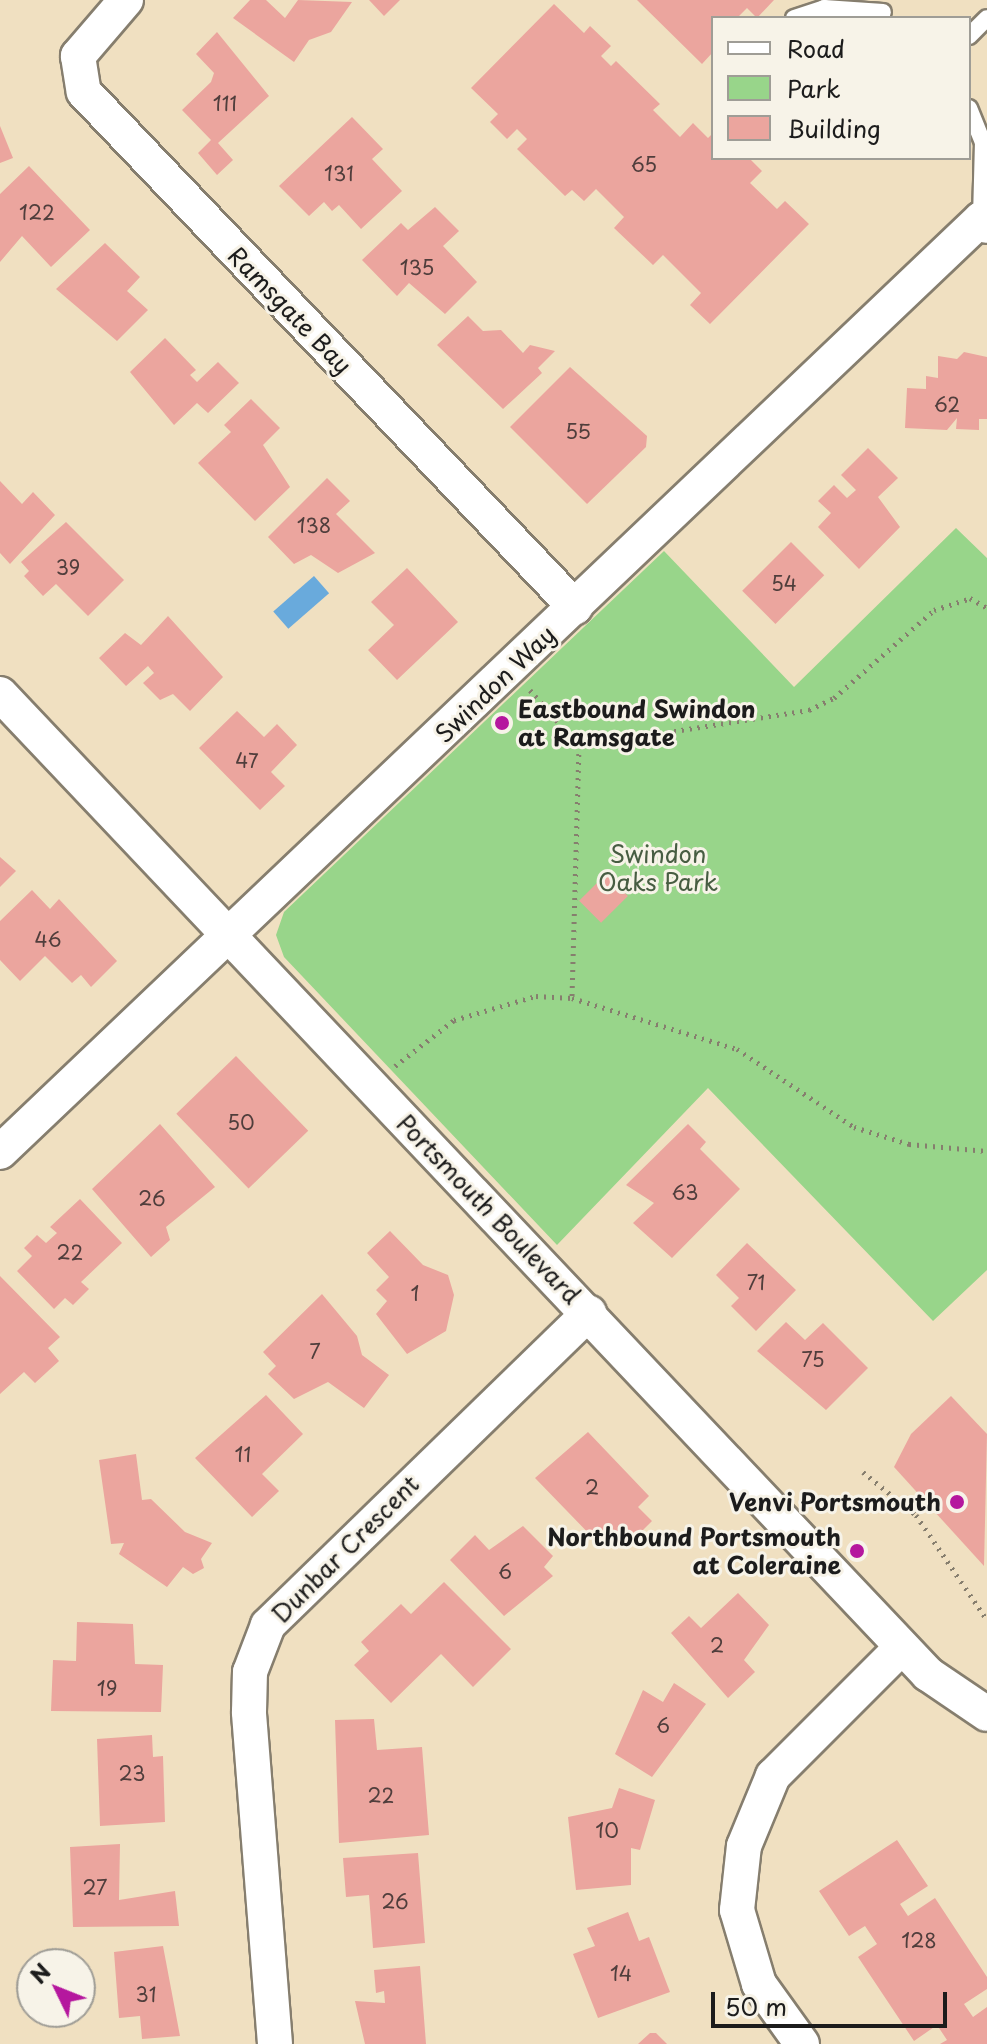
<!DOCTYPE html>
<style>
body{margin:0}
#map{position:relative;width:987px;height:2044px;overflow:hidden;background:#f0e0c1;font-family:"Playpen Sans",sans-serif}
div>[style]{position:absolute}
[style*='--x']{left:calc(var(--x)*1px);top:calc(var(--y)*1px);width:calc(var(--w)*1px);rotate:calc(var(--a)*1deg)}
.green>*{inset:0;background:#98d58a}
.water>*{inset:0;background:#69aadc;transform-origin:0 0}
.building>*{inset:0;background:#eba59e;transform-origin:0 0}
.path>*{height:5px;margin-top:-2.5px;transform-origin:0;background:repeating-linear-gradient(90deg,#867e6e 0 2px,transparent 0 8px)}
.roads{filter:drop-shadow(2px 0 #867e6e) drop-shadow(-2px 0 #867e6e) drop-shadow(0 2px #867e6e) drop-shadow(0 -2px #867e6e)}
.lane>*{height:16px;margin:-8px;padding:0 8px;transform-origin:8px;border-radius:8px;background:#fff}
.street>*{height:34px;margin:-17px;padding:0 17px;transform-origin:17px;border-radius:17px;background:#fff}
.dots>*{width:22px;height:22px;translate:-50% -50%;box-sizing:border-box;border:4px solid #f7f3e8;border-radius:50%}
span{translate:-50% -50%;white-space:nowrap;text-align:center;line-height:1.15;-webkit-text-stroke:6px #f7f3e8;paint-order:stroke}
.number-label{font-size:20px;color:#503e3c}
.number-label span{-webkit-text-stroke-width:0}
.street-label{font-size:24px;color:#1c1c1c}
.poi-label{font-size:24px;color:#1c1c1c;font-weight:700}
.left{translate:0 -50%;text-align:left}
.right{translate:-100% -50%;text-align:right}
.park-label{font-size:24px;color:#475d42}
.legend{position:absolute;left:711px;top:16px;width:260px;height:144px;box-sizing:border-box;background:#f7f3e8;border:2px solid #9f9d96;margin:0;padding:10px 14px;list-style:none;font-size:24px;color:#1c1c1c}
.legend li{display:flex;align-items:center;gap:16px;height:40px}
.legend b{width:40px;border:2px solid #9f9d96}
.north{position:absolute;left:16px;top:1948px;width:80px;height:80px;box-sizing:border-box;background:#f7f3e8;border:2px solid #9f9d96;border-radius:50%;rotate:313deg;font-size:22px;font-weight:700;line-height:32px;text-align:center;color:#1c1c1c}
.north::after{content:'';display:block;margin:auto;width:28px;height:36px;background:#b5179e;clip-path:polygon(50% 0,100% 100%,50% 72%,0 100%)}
.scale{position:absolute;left:711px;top:1992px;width:236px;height:36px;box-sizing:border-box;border:4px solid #1c1c1c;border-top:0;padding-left:10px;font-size:24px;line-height:28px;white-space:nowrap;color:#1c1c1c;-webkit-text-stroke:6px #f7f3e8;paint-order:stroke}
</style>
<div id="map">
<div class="green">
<div style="clip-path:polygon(956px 528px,987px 558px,987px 1270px,933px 1321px,708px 1088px,557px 1245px,284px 957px,276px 935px,284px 912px,664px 551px,794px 687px)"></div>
</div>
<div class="water">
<div style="left:314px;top:576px;width:23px;height:54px;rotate:49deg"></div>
</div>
<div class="building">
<div style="clip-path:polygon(250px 0,266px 0,285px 18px,298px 0,352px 2px,331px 32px,309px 40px,294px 62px,233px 18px)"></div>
<div style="clip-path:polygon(369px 0,400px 0,384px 16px)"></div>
<div style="clip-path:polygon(637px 0,774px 0,757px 18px,747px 8px,737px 18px,713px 18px,713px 52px,702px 64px)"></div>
<div style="clip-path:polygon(554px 4px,584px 33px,590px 26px,611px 46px,601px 56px,611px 66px,616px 61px,660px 104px,653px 110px,680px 137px,693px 123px,708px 138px,713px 133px,713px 158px,749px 158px,762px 171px,750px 183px,777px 209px,785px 201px,809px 224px,710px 324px,690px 305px,701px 293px,663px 255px,653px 265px,614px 228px,624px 217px,596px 189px,584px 201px,572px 190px,565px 196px,517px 149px,527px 139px,517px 129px,507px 139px,490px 122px,498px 114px,471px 88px)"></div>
<div style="clip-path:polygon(217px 32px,269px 96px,218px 143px,233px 160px,217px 175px,198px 153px,211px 140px,182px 110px,211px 82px,214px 73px,196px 54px)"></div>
<div style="clip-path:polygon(352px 117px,383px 149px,372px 159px,402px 191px,361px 229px,339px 205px,332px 211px,324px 202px,309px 216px,279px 186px)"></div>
<div style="clip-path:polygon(0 126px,13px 158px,0 163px)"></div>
<div style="clip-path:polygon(29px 166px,90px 230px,51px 267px,22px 236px,0 262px,0 194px)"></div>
<div style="clip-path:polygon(435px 207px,459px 231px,443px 246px,477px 282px,445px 314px,409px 283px,397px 296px,362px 260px,401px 223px,408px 230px)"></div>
<div style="clip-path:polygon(105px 243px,140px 277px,127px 291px,148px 310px,117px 341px,56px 289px)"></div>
<div style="clip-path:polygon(468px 316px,483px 331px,501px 330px,523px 353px,530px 345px,555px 351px,538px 368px,542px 373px,503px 409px,437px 345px)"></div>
<div style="clip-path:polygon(165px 338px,196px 370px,190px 375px,197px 382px,218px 362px,239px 383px,208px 413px,197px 403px,174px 425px,130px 372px)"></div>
<div style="clip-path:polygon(964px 352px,987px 357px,987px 419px,979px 419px,979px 430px,956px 429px,957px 418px,947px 430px,905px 428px,907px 388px,926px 389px,926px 376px,938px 378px,938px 356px,957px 359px)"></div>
<div style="clip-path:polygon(570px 367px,647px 436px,646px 447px,587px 504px,510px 427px)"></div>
<div style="clip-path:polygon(251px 399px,280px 428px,263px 445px,290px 487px,255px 521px,198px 463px,231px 432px,224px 425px)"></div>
<div style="clip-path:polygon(868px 448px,898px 478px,878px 497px,900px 527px,859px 569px,818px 527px,831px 513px,818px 501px,834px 485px,847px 498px,856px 490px,841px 475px)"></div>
<div style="clip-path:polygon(327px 478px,350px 501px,336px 514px,375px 553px,338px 573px,311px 555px,294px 564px,268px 537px)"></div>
<div style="clip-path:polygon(0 481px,22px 504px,33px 492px,55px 515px,10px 564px,0 553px)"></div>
<div style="clip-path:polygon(66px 522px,124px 580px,88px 616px,56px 584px,43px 596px,24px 576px,29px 571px,21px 562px)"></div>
<div style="left:791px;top:542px;width:47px;height:69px;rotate:45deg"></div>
<div style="clip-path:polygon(407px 568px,458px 622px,397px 680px,368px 650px,394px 625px,371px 602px)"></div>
<div style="clip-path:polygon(168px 616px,223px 677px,190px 711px,173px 694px,160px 700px,143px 683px,154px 673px,148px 666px,126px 686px,99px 658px,125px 633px,141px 645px)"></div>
<div style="clip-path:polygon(237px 711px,264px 737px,277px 724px,297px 745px,271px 772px,285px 786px,260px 810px,199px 748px)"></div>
<div style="clip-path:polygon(0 857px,16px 871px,0 887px)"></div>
<div style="left:606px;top:874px;width:31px;height:38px;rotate:45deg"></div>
<div style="clip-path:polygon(32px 890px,50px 909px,59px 899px,117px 961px,91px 987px,81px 975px,72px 983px,45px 956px,20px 981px,0 960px,0 921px)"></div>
<div style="left:236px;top:1056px;width:104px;height:83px;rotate:46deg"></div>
<div style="clip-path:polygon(160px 1124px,215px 1187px,166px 1227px,170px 1240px,151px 1257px,92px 1189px)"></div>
<div style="clip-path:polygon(688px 1124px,706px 1142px,700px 1149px,740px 1189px,672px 1258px,633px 1223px,654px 1203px,626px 1185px)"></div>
<div style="clip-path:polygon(80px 1199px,122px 1243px,81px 1282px,89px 1289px,73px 1305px,65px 1298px,54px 1309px,17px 1271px,32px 1256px,24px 1248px,37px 1235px,46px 1243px,57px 1233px,50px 1227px)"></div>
<div style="clip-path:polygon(390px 1231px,423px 1265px,448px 1275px,454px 1295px,446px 1331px,407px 1354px,376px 1314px,387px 1301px,376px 1290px,389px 1277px,367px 1253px)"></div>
<div style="clip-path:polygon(747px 1243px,796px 1290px,756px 1331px,731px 1306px,739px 1298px,716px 1275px)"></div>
<div style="clip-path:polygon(0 1276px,60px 1337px,48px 1348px,59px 1361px,35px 1383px,24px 1372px,0 1394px)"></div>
<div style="clip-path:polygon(322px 1294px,357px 1336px,362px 1355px,389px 1375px,364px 1408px,328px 1382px,294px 1399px,268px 1374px,276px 1366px,263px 1352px)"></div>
<div style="clip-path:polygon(786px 1322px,805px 1340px,823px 1323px,868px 1368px,826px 1410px,757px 1351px)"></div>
<div style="clip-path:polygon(266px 1395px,303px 1434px,262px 1474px,279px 1491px,252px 1517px,195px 1458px)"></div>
<div style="clip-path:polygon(951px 1396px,987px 1434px,984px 1566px,894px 1467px,911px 1434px)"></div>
<div style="clip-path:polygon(588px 1432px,649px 1496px,638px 1507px,652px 1521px,626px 1547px,611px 1531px,598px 1543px,535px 1478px)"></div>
<div style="clip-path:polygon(136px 1454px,142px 1500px,151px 1499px,185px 1532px,212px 1543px,201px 1559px,204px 1568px,193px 1574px,183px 1567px,167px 1587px,119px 1554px,124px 1543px,111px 1544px,99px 1460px)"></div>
<div style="clip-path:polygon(523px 1526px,553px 1556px,544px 1567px,553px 1576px,504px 1616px,450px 1560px,475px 1535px,489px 1550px)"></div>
<div style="clip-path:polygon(444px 1582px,511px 1649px,473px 1687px,441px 1654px,391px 1703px,354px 1665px,369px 1651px,361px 1642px,401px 1604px,411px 1614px)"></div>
<div style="clip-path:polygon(738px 1593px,769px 1625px,744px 1660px,755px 1672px,728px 1698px,671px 1633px,689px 1616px,701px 1628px)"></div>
<div style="clip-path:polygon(77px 1622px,133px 1624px,135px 1664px,163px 1665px,161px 1712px,51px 1711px,53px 1660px,76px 1661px)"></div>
<div style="clip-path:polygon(674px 1683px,706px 1704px,652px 1777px,615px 1754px,643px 1690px,663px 1702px)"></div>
<div style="clip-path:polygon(374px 1719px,377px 1750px,422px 1747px,429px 1835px,339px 1843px,335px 1720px)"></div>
<div style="clip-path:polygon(152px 1735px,153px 1757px,163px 1756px,165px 1822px,100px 1826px,97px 1739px)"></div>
<div style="clip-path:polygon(619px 1788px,655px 1800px,640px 1850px,631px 1848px,631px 1885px,576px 1890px,568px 1817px,612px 1808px)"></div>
<div style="clip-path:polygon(897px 1840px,928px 1886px,900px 1904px,908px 1916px,935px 1898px,987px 1977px,987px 1989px,964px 2004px,973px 2017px,987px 2007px,987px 2044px,940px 2044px,947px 2040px,937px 2025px,914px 2041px,858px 1957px,877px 1944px,865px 1926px,849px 1936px,819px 1891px)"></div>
<div style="clip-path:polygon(120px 1844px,119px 1900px,175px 1891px,179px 1926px,73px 1927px,70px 1847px)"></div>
<div style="clip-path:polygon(418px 1853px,425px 1943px,373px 1948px,369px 1895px,346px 1897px,343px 1858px)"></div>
<div style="clip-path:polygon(628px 1912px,639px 1941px,649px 1937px,670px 1992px,598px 2018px,573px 1954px,595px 1946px,587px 1928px)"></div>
<div style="clip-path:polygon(163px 1946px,180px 2036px,142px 2039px,140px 2016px,119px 2018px,114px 1952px)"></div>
<div style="clip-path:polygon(420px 1966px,426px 2044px,365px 2044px,355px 2001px,385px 2003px,384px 1991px,376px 1993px,374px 1970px)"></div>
<div style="clip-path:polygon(650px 2033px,656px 2033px,667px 2044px,638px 2044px)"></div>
</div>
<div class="path">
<div style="--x:530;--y:690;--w:74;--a:48.8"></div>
<div style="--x:579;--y:746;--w:252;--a:91.6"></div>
<div style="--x:579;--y:746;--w:233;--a:-8.9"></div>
<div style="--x:809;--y:710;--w:28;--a:-26"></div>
<div style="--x:834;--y:698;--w:133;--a:-41.3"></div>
<div style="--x:934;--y:610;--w:38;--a:-18"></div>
<div style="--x:970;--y:598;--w:20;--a:30"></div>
<div style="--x:395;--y:1066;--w:75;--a:-37.9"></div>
<div style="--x:454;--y:1020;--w:85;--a:-16.3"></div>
<div style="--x:536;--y:996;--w:36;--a:3"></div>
<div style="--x:572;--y:998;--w:173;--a:17.2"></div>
<div style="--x:737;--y:1049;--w:141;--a:33.7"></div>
<div style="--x:854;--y:1127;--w:58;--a:17.2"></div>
<div style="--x:909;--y:1144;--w:78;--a:5.1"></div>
<div style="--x:863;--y:1472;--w:68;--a:39.1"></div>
<div style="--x:916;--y:1515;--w:127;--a:55.9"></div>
</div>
<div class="roads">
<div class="lane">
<div style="--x:794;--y:18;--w:32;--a:-18"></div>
<div style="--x:824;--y:8;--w:59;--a:3.9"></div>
<div style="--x:969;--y:36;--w:25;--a:-45"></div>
<div style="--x:969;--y:108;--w:37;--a:68"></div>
<div style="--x:983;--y:142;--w:77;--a:91.5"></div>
</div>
<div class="street">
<div style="--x:126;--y:0;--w:74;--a:130.6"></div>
<div style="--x:78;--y:56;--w:36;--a:81"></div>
<div style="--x:84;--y:92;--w:712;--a:46.37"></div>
<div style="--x:0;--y:694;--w:1350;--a:46.56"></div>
<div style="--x:928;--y:1674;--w:71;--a:34.1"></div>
<div style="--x:0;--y:1152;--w:1354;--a:-43.56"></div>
<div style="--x:981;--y:219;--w:9;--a:49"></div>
<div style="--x:275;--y:2044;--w:333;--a:-94.5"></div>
<div style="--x:249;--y:1712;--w:40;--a:-88.6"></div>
<div style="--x:250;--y:1672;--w:50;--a:-69"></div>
<div style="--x:268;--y:1625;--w:448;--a:-44.2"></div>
<div style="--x:802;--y:2044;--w:74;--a:-125.6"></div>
<div style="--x:759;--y:1984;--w:77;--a:-106.6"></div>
<div style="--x:737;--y:1910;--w:64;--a:-83.8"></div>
<div style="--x:744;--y:1846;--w:76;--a:-67.5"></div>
<div style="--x:773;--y:1776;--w:182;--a:-45"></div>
</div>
</div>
<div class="dots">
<div style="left:502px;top:723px;background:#b5179e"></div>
<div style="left:957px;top:1502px;background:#b5179e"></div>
<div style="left:857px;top:1551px;background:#b5179e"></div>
</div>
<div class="number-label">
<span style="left:225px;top:103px">111</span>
<span style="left:644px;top:164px">65</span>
<span style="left:339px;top:173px">131</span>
<span style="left:37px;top:212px">122</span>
<span style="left:417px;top:267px">135</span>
<span style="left:947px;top:404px">62</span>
<span style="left:578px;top:431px">55</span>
<span style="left:314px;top:525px">138</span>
<span style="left:68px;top:567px">39</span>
<span style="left:784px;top:583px">54</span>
<span style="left:247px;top:760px">47</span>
<span style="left:48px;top:939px">46</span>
<span style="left:241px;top:1122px">50</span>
<span style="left:685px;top:1192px">63</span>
<span style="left:152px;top:1198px">26</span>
<span style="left:70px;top:1252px">22</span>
<span style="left:756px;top:1282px">71</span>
<span style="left:415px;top:1293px">1</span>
<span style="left:315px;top:1351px">7</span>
<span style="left:813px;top:1359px">75</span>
<span style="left:243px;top:1454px">11</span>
<span style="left:592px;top:1487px">2</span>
<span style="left:505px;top:1571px">6</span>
<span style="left:717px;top:1645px">2</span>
<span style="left:107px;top:1688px">19</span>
<span style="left:663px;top:1725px">6</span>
<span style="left:132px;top:1773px">23</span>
<span style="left:381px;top:1795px">22</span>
<span style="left:607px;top:1830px">10</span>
<span style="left:95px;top:1887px">27</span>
<span style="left:395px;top:1901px">26</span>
<span style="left:919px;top:1940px">128</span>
<span style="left:621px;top:1973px">14</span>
<span style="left:146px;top:1994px">31</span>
</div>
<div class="street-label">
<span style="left:290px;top:310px;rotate:46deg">Ramsgate Bay</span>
<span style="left:495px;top:684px;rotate:-44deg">Swindon Way</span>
<span style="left:489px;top:1209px;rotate:46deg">Portsmouth Boulevard</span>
<span style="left:345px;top:1549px;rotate:-45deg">Dunbar Crescent</span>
</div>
<div class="poi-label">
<span class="left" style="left:518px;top:723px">Eastbound Swindon<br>at Ramsgate</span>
<span class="right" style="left:941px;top:1502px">Venvi Portsmouth</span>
<span class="right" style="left:841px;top:1551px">Northbound Portsmouth<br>at Coleraine</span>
</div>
<div class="park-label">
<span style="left:658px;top:868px">Swindon<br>Oaks Park</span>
</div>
<ul class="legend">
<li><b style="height:10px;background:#fff"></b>Road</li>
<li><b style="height:22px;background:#98d58a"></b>Park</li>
<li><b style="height:22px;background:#eba59e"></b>Building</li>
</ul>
<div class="north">N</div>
<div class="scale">50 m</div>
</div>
